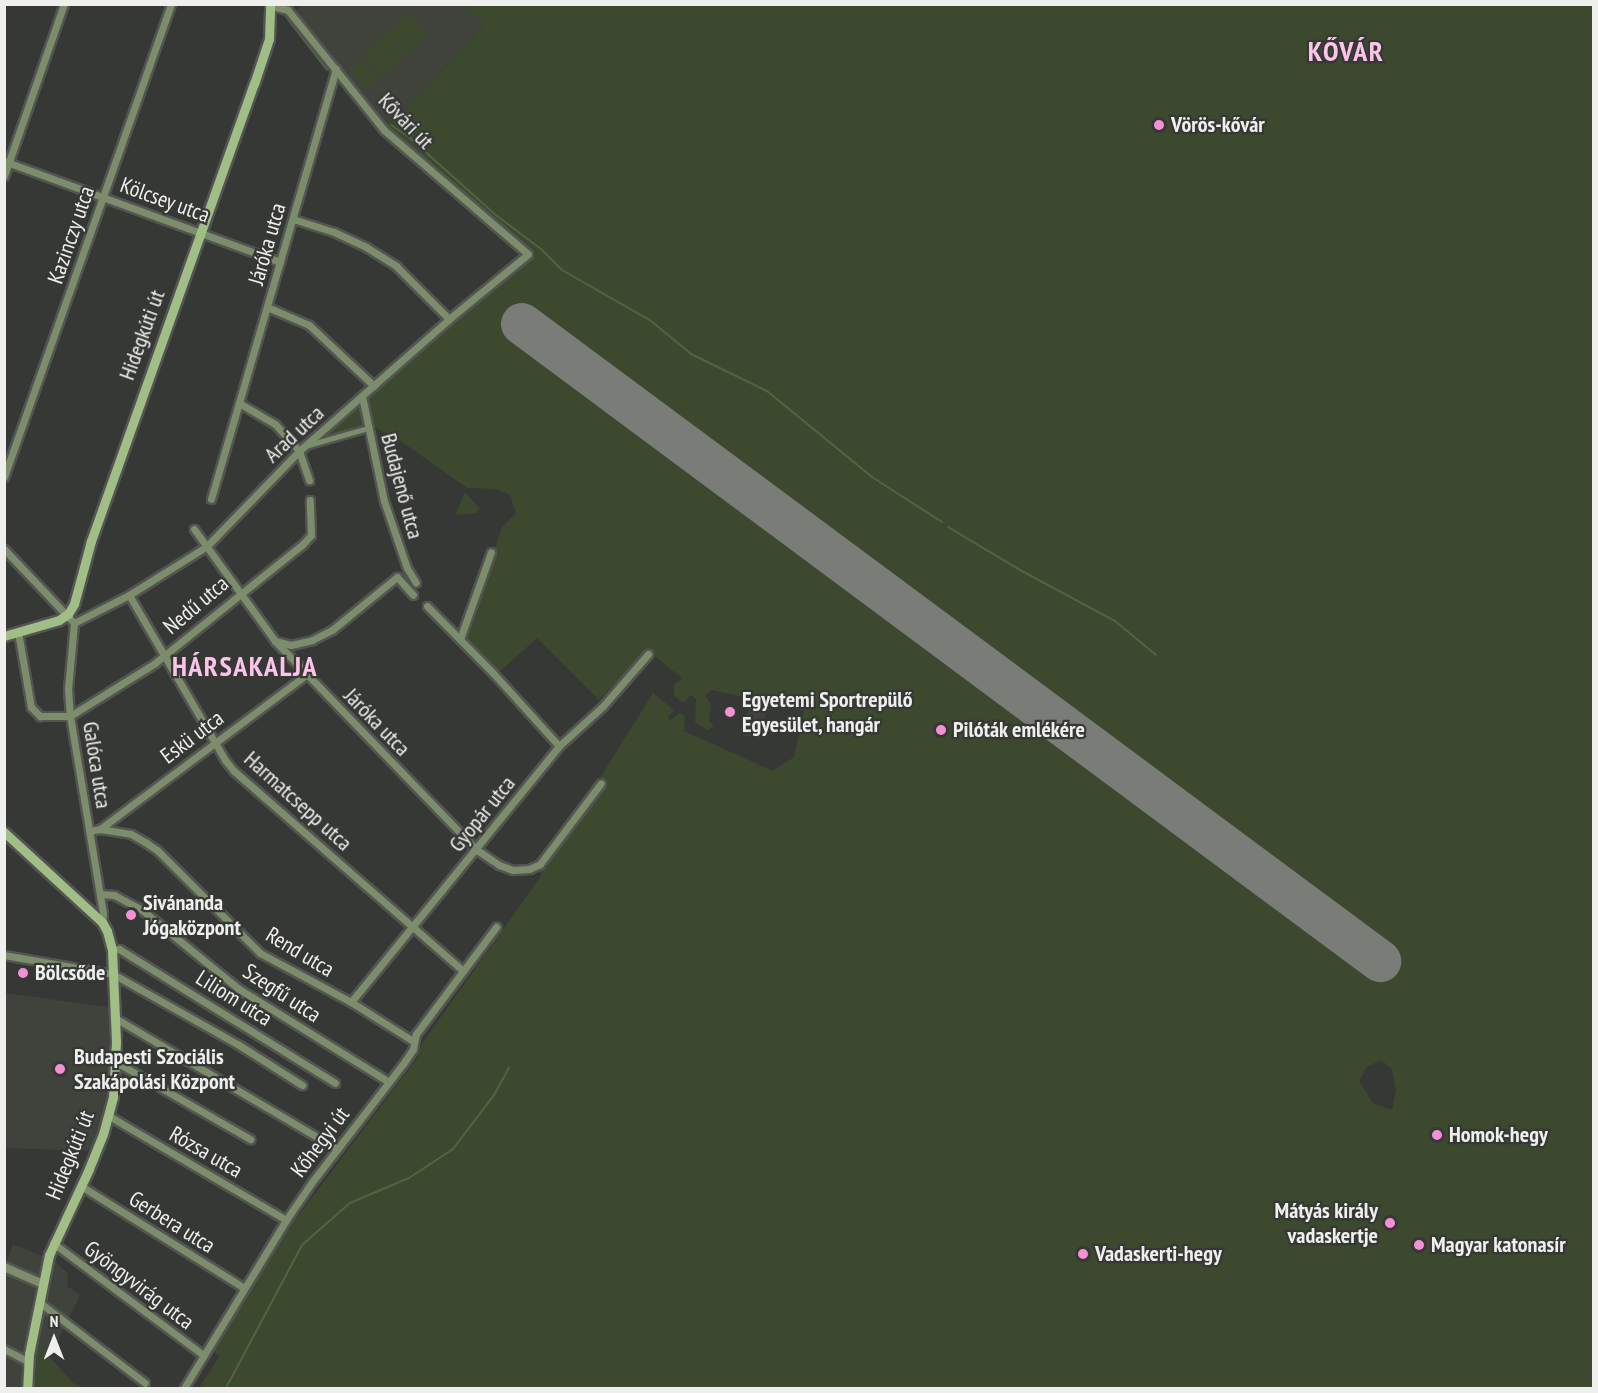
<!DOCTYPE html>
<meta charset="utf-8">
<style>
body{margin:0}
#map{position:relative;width:1598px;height:1393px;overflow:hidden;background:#363835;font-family:"PT Sans Narrow",sans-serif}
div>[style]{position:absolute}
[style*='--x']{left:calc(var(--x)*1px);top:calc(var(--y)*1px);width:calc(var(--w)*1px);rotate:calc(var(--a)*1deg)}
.built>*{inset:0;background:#3f433b;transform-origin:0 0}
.green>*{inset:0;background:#3c492f;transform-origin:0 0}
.stream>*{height:2px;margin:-1px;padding:0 1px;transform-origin:1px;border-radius:1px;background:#51643f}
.runway>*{height:42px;margin:-21px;padding:0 21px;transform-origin:21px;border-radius:21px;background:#7a7c78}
.roads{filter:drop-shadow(2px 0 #545553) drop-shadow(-2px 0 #545553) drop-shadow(0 2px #545553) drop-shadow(0 -2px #545553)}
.pedestrian>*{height:5px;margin:-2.5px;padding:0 2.5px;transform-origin:2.5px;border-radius:2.5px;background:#7b8d6b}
.minor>*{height:7px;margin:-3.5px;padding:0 3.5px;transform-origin:3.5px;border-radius:3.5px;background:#7b8d6b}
.tertiary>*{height:8px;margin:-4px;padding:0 4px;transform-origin:4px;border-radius:4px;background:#7b8d6b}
.secondary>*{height:9px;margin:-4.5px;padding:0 4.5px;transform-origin:4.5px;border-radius:4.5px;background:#a1be86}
.dots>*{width:16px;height:16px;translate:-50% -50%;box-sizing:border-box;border:3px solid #363835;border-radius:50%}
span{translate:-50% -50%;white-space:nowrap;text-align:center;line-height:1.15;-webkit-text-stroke:4.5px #363835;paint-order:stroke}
.street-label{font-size:22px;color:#eff0ee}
.poi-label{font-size:22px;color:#eff0ee;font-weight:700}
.left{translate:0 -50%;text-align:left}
.right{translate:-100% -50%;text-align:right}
.district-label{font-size:28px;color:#fdc3e8;font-weight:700;letter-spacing:1.5px}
.frame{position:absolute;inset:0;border:6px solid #eff0ee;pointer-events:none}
.north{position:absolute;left:24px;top:1309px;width:60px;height:60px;-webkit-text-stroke:4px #363835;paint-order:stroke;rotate:0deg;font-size:16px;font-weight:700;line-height:24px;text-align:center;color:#eff0ee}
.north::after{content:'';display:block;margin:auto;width:21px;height:27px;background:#eff0ee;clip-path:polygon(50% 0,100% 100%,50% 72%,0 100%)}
</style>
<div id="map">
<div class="built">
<div style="clip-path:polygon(301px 4px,465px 5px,484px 26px,404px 111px,384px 126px,296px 12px)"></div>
<div style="left:750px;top:703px;width:18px;height:33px;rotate:13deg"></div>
<div style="clip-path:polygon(5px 993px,114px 1008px,116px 1062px,97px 1151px,5px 1148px)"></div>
<div style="clip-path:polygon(13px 1244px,56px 1262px,68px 1274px,67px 1286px,80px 1295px,55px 1347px,48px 1356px,37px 1344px,34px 1388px,5px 1388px,4px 1269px)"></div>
</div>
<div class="green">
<div style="clip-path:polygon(evenodd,465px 5px,1593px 5px,1593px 1388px,199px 1388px,219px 1357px,213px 1350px,292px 1224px,418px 1057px,421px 1045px,541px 876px,539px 863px,598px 781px,653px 693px,674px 710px,668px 717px,670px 720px,679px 713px,685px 716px,684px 731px,773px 771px,794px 757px,804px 711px,712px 690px,705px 695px,711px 705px,709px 721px,714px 726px,707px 730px,695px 722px,696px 699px,692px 695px,688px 697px,685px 702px,680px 701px,674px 695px,674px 685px,682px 678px,647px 650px,599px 700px,537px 638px,498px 673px,463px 639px,502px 527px,516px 513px,510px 495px,496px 489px,467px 488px,402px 442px,372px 426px,365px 397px,532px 254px,384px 126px,404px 111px,484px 26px,465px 5px,1381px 1060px,1392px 1069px,1396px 1090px,1392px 1110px,1373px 1103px,1359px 1081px,1367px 1067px,1381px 1060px)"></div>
<div style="left:408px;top:12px;width:30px;height:32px;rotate:46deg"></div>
<div style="left:384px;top:35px;width:30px;height:30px;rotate:48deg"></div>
<div style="left:361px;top:59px;width:27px;height:16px;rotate:48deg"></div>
<div style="clip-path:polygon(357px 407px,363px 416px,363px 424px,359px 428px,320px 439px)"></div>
<div style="clip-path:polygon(465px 492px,479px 508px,477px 513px,455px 515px)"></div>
<div style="clip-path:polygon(37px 1343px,73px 1383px,83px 1388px,34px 1388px,33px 1367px)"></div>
</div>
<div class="stream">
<div style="--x:286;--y:17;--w:67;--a:52.3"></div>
<div style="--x:391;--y:125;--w:23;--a:34"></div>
<div style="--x:410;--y:138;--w:117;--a:41.9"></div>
<div style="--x:497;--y:216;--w:55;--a:36.9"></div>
<div style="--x:541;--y:249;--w:30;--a:45"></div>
<div style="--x:562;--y:270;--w:103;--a:29.8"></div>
<div style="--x:651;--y:321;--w:52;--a:39.5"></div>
<div style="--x:691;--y:354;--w:85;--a:26"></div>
<div style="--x:767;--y:391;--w:136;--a:39.3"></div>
<div style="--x:872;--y:477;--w:83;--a:32.7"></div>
<div style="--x:948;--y:527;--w:84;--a:30.8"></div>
<div style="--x:1020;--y:570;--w:108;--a:28.2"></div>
<div style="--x:1115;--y:621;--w:53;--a:39.7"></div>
<div style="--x:226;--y:1388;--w:162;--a:-62"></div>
<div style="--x:302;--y:1245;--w:64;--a:-41.2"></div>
<div style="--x:350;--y:1203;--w:64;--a:-23"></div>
<div style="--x:409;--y:1178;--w:53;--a:-33.4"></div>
<div style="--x:453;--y:1149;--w:68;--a:-52.8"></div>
<div style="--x:494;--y:1095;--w:31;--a:-61"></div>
</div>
<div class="runway">
<div style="--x:522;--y:324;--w:1069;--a:36.59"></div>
</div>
<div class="roads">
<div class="pedestrian">
<div style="--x:308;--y:445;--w:62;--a:-15.8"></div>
</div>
<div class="minor">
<div style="--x:4;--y:161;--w:294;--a:20.1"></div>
<div style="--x:4;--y:176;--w:182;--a:-70.8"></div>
<div style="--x:293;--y:219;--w:43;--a:17.6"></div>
<div style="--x:334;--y:232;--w:35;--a:25"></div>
<div style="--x:366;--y:247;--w:36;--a:32"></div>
<div style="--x:396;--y:266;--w:75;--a:45"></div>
<div style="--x:267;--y:307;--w:46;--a:23.2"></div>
<div style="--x:309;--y:325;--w:89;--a:43.2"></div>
<div style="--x:362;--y:396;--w:107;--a:78.2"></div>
<div style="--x:384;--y:501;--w:71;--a:71.1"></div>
<div style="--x:407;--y:568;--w:17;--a:59"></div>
<div style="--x:239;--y:403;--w:42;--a:30.3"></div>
<div style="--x:275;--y:424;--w:36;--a:48"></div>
<div style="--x:299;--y:451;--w:31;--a:71"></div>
<div style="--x:4;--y:477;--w:502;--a:-70.55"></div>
<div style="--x:211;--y:499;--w:448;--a:-73.8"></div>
<div style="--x:194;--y:529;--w:138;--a:54.1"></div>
<div style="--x:275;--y:641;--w:291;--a:46"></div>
<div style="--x:477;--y:850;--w:27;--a:34"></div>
<div style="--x:499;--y:865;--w:15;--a:20"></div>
<div style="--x:513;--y:870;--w:16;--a:-4"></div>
<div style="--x:529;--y:869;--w:12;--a:-24"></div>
<div style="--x:540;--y:864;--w:101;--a:-53"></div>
<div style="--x:4;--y:549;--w:102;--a:46.6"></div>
<div style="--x:74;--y:623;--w:66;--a:95.2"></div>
<div style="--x:68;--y:689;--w:27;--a:86"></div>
<div style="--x:70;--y:716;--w:200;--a:80.5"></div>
<div style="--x:103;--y:913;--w:9;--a:96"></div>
<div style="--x:129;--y:595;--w:191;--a:59.8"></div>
<div style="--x:225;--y:760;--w:14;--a:51"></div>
<div style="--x:234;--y:771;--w:304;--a:41.1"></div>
<div style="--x:427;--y:606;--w:94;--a:45.4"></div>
<div style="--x:493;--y:673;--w:98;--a:47.9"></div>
<div style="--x:74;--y:623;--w:62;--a:-27"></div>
<div style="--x:129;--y:595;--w:92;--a:-32.1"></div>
<div style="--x:207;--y:546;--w:132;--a:-45.9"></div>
<div style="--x:299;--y:451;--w:200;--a:-41.3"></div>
<div style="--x:449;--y:319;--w:102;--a:-39.4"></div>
<div style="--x:528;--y:254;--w:190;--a:-139.3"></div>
<div style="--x:384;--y:130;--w:154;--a:-128.7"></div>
<div style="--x:288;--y:10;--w:18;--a:-167"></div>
<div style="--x:18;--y:632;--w:76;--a:80.2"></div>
<div style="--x:31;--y:707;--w:13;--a:45"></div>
<div style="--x:40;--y:716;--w:30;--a:0"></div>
<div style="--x:70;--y:716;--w:100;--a:-31.9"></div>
<div style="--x:155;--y:663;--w:189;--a:-38.8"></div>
<div style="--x:302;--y:545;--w:13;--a:-48"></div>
<div style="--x:311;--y:535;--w:35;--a:-92"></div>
<div style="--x:460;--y:639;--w:92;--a:-70.4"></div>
<div style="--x:275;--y:641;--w:16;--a:14"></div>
<div style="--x:291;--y:645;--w:22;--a:-13"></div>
<div style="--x:312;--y:640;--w:22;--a:-27"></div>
<div style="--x:332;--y:630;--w:84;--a:-39.2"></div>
<div style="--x:397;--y:577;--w:24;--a:48"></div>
<div style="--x:100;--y:829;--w:257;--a:-36.8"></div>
<div style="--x:89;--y:831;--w:11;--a:-10"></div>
<div style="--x:100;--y:829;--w:31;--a:9"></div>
<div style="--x:131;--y:834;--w:16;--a:30"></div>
<div style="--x:145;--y:842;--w:14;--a:34"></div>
<div style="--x:157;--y:850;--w:146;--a:45"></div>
<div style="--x:260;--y:953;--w:103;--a:28.3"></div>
<div style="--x:351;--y:1002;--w:73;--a:32.2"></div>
<div style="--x:100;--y:894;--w:14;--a:4"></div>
<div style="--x:114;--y:895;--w:32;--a:28"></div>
<div style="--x:142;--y:910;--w:125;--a:39.2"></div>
<div style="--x:239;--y:989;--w:176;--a:31.8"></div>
<div style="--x:112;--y:950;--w:7;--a:-8"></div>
<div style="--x:119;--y:949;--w:254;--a:31.8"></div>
<div style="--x:4;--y:955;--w:111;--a:9.9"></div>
<div style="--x:113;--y:974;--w:145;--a:29.4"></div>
<div style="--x:239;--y:1045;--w:75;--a:32.4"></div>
<div style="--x:351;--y:1002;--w:330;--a:-50.9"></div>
<div style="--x:559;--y:746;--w:59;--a:-42.3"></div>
<div style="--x:603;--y:706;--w:69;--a:-49.1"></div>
<div style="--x:115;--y:1018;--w:258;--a:30.5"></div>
<div style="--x:116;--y:1062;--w:155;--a:29.9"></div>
<div style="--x:109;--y:1116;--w:205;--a:30.4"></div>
<div style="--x:81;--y:1186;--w:192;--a:32"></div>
<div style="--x:53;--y:1243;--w:187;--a:36.7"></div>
<div style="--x:39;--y:1302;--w:133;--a:37.4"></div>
<div style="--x:4;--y:1349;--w:27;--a:27"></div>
<div style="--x:184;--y:1388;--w:197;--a:-58.7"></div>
<div style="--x:286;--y:1220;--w:46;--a:-55.6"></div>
<div style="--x:312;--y:1182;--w:149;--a:-52.4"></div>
<div style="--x:403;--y:1064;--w:18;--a:-56"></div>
<div style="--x:413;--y:1049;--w:15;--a:-79"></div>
<div style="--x:416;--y:1034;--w:134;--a:-53.2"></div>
</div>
<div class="tertiary">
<div style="--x:4;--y:1267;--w:43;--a:23.6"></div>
</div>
<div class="secondary">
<div style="--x:4;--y:636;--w:57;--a:-16.2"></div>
<div style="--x:59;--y:620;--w:11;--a:-34"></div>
<div style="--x:68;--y:614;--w:12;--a:-59"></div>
<div style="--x:74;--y:604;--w:65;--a:-74.9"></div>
<div style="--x:91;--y:541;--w:485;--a:-70.4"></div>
<div style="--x:254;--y:84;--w:47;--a:-71.6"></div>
<div style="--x:269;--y:39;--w:35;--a:-88"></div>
<div style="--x:4;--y:832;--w:133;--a:42.6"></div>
<div style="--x:102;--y:922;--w:10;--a:61"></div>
<div style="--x:107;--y:931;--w:20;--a:75"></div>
<div style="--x:112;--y:950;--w:92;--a:87.5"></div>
<div style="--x:116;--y:1042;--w:55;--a:93.1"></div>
<div style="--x:113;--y:1097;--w:38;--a:105"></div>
<div style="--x:103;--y:1134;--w:38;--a:112"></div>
<div style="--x:89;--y:1169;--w:95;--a:114.9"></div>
<div style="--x:49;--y:1255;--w:101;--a:101.4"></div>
<div style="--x:29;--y:1354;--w:34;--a:93"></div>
</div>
</div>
<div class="dots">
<div style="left:1159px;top:125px;background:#f491d4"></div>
<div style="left:730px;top:712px;background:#f491d4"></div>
<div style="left:941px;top:730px;background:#f491d4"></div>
<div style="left:131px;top:915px;background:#f491d4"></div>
<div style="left:23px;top:973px;background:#f491d4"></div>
<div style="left:60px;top:1069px;background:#f491d4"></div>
<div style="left:1437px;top:1135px;background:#f491d4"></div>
<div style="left:1390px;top:1223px;background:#f491d4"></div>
<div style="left:1419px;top:1245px;background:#f491d4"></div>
<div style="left:1083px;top:1254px;background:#f491d4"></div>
</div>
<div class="street-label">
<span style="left:406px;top:121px;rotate:46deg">Kővári út</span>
<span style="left:165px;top:200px;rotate:20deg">Kölcsey utca</span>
<span style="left:71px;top:235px;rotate:-71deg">Kazinczy utca</span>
<span style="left:267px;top:244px;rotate:-74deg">Járóka utca</span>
<span style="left:142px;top:335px;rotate:-70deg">Hidegkúti út</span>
<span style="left:294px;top:434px;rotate:-43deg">Arad utca</span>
<span style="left:402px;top:486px;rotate:75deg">Budajenő utca</span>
<span style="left:196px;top:605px;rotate:-40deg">Nedű utca</span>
<span style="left:377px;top:722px;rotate:46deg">Járóka utca</span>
<span style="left:192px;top:737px;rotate:-37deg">Eskü utca</span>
<span style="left:97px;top:765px;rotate:81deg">Galóca utca</span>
<span style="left:298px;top:801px;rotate:42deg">Harmatcsepp utca</span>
<span style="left:482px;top:814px;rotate:-51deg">Gyopár utca</span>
<span style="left:300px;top:952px;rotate:31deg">Rend utca</span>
<span style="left:282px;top:993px;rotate:33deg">Szegfű utca</span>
<span style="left:234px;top:998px;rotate:32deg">Liliom utca</span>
<span style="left:320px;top:1142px;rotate:-53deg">Kőhegyi út</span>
<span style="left:206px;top:1152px;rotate:30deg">Rózsa utca</span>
<span style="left:70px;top:1155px;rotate:-68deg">Hidegkúti út</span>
<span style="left:172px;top:1222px;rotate:32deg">Gerbera utca</span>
<span style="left:139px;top:1285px;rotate:37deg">Gyöngyvirág utca</span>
</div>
<div class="poi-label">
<span class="left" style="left:1171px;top:125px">Vörös-kővár</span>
<span class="left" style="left:742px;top:712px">Egyetemi Sportrepülő<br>Egyesület, hangár</span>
<span class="left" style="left:953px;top:730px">Pilóták emlékére</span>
<span class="left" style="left:143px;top:915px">Sivánanda<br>Jógaközpont</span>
<span class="left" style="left:35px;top:973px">Bölcsőde</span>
<span class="left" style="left:74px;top:1069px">Budapesti Szociális<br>Szakápolási Központ</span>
<span class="left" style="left:1449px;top:1135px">Homok-hegy</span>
<span class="right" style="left:1378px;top:1223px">Mátyás király<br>vadaskertje</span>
<span class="left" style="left:1431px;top:1245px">Magyar katonasír</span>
<span class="left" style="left:1095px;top:1254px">Vadaskerti-hegy</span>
</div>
<div class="district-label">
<span style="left:1346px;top:51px">KŐVÁR</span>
<span style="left:245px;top:666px">HÁRSAKALJA</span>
</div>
<div class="frame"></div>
<div class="north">N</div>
</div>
